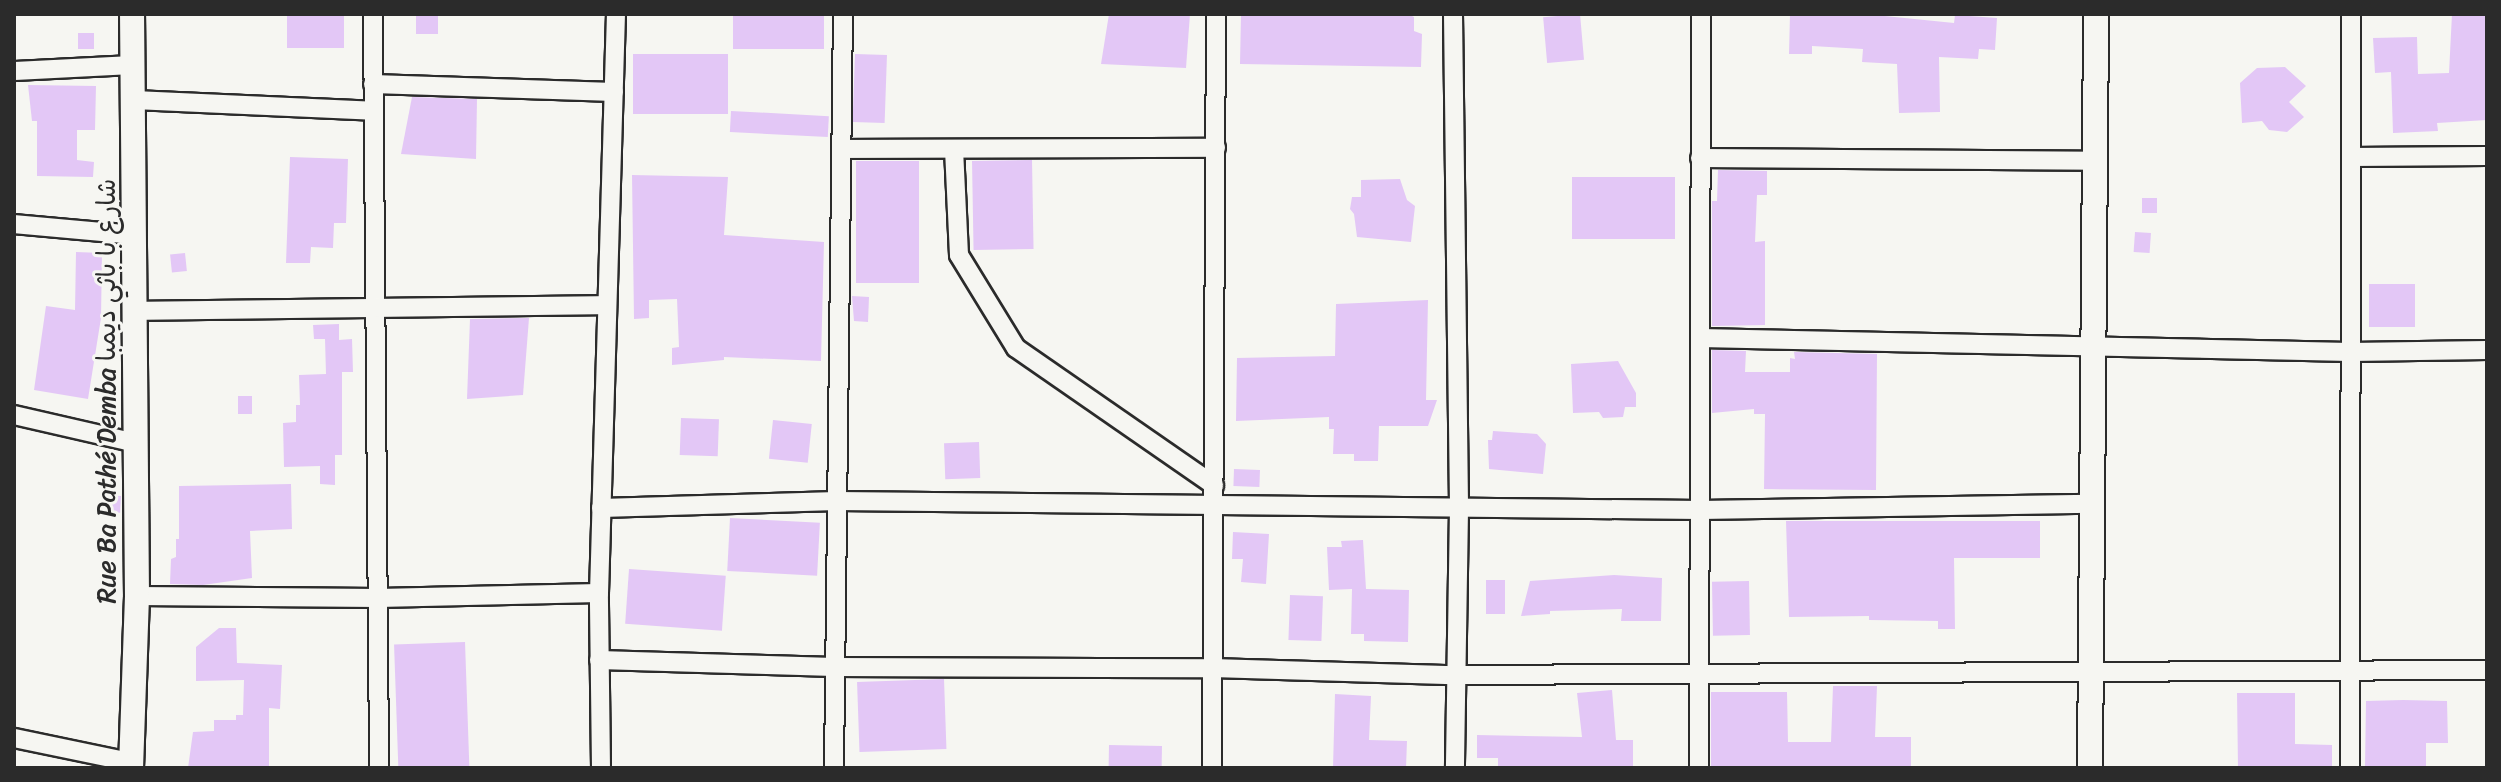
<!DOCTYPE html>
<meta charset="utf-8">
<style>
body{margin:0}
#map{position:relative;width:2501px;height:782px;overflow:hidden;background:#f6f6f2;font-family:Sriracha,"Playpen Sans Arabic",sans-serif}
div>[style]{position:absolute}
.building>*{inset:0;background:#e3c7f6;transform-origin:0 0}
.roads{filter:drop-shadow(2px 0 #2b2b2b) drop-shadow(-2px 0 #2b2b2b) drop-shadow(0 2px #2b2b2b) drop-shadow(0 -2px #2b2b2b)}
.minor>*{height:18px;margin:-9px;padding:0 9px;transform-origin:9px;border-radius:9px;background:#f6f6f2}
.tertiary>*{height:24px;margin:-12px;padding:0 12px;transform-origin:12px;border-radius:12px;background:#f6f6f2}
span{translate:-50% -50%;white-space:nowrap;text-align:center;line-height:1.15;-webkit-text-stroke:6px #f6f6f2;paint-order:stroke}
.street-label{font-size:26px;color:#2b2b2b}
.frame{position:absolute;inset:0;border:16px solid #2b2b2b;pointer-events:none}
</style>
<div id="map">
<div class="building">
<div style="left:287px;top:14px;width:57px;height:34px"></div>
<div style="left:416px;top:14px;width:22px;height:20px"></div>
<div style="left:733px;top:14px;width:91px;height:35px"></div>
<div style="clip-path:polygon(1109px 14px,1190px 14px,1186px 68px,1101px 64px)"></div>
<div style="clip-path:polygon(1241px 14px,1408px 14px,1414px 17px,1414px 31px,1422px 34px,1421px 67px,1240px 64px)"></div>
<div style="left:1580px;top:14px;width:46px;height:37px;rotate:85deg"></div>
<div style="clip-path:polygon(1790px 14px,1865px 14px,1954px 23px,1955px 15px,1997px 18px,1995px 50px,1979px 49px,1978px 59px,1939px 57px,1940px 112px,1899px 113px,1897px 64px,1862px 62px,1863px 49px,1812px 46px,1812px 54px,1789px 54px)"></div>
<div style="clip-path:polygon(2452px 14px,2487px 14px,2487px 120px,2437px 123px,2438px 131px,2393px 133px,2391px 72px,2375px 73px,2373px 38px,2417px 37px,2418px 74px,2449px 73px)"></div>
<div style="left:78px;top:33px;width:16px;height:16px"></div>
<div style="left:633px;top:54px;width:95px;height:60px"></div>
<div style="left:855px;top:54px;width:32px;height:68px;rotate:2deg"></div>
<div style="clip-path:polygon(2285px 67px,2306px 86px,2289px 102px,2304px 117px,2287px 132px,2269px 130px,2262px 121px,2242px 123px,2240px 83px,2257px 68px)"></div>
<div style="clip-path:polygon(28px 85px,96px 86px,95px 130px,77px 130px,77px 160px,94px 162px,93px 177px,37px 176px,37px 121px,32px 121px)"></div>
<div style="clip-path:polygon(412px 97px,477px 99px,476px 159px,401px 154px)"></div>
<div style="left:731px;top:111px;width:98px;height:21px;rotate:3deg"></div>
<div style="clip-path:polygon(290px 157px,348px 159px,346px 223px,334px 223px,333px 248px,311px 247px,310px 263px,286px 263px)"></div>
<div style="left:1032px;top:160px;width:89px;height:60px;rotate:89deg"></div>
<div style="left:856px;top:161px;width:63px;height:122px"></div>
<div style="clip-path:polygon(1718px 170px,1767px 171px,1767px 195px,1757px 195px,1755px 242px,1765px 241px,1765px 325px,1712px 326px,1712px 201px,1717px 201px)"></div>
<div style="clip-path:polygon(632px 175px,728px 177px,724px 235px,824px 242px,821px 361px,724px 357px,724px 360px,672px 365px,672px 348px,679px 347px,677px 299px,649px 300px,649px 318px,634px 319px)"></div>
<div style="left:1675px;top:177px;width:62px;height:103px;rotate:90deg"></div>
<div style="clip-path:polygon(1400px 179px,1407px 200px,1415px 206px,1411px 242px,1357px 237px,1354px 214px,1350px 209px,1352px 197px,1361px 197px,1361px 180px)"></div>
<div style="left:2142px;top:198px;width:15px;height:15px"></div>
<div style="left:2135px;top:232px;width:16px;height:20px;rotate:4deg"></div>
<div style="clip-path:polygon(76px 252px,102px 253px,101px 318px,88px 399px,34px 390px,46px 306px,75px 310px)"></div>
<div style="left:185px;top:253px;width:18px;height:15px;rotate:84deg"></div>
<div style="left:2369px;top:284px;width:46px;height:43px"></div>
<div style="clip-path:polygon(852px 296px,869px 297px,868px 322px,854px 321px)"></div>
<div style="clip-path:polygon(1428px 300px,1426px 400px,1437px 400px,1428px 426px,1379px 426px,1378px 461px,1354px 461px,1354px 454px,1333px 454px,1334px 429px,1329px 429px,1329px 417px,1236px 421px,1237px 358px,1335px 356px,1336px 304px)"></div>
<div style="clip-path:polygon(529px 318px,523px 395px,467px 399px,470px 319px)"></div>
<div style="clip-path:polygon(339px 324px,339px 340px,352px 339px,353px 372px,342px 372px,342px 455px,335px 455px,335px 485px,320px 484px,320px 466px,284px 467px,283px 423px,296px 422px,296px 405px,300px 405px,299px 375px,326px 374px,325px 339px,314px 339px,313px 325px)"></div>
<div style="clip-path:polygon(1712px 350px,1746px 351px,1745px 372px,1790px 372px,1790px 358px,1795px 359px,1794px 352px,1877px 354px,1876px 490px,1764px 489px,1765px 414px,1754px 414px,1754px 409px,1712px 413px)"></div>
<div style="clip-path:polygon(1618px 361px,1636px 393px,1636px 407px,1625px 407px,1623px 417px,1603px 418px,1599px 412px,1573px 413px,1571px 364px)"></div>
<div style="left:238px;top:396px;width:14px;height:18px"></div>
<div style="left:681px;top:418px;width:38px;height:37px;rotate:2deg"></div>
<div style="left:773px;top:420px;width:39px;height:39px;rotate:6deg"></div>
<div style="clip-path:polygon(1493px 431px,1537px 434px,1546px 444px,1543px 474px,1489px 469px,1488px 440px,1492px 440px)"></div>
<div style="left:979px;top:442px;width:36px;height:35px;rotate:88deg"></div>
<div style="left:1234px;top:469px;width:26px;height:17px;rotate:2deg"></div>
<div style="clip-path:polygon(291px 484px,292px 529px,250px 531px,252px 578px,203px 585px,170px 584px,171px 559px,176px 557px,176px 539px,179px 539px,179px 486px)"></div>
<div style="left:104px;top:495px;width:17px;height:17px;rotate:3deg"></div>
<div style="left:730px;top:518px;width:90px;height:53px;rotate:3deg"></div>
<div style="clip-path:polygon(1786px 521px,2040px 521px,2040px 558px,1954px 558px,1955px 629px,1938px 629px,1938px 621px,1869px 620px,1869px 616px,1789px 617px)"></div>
<div style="clip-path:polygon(1233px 532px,1269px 534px,1266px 584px,1241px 582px,1243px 559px,1232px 559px)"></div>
<div style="clip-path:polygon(1363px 540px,1366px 589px,1409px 590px,1408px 642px,1364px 641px,1364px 634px,1351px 634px,1352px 589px,1329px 590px,1327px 547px,1342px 547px,1341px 541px)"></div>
<div style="left:629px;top:569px;width:97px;height:55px;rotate:4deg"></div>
<div style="clip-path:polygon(1614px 575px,1662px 578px,1661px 621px,1621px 621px,1622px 609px,1550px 611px,1550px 614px,1521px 616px,1530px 581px)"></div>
<div style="left:1486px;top:580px;width:19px;height:34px"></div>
<div style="left:1749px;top:581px;width:54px;height:37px;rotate:89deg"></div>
<div style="left:1290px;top:595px;width:33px;height:45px;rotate:2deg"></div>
<div style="clip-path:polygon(219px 628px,236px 628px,237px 663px,282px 665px,280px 709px,269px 708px,269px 768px,188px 768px,193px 732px,214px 731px,214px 720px,236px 720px,236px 715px,243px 715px,244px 680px,196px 681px,196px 647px)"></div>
<div style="left:465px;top:642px;width:126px;height:71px;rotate:88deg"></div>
<div style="left:944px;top:679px;width:70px;height:87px;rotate:88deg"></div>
<div style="clip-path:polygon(1833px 686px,1877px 686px,1875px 737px,1911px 737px,1911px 768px,1711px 768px,1711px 692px,1787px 692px,1788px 742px,1831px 742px)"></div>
<div style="clip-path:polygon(1612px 690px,1616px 740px,1633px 740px,1633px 768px,1498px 768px,1498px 758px,1477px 758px,1477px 735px,1582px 737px,1577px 693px)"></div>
<div style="clip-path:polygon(2237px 693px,2295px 693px,2295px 744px,2332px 745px,2332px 768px,2238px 768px)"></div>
<div style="clip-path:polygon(1335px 694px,1371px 696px,1369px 740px,1407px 741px,1406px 768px,1333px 768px)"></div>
<div style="clip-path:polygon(2403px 700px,2447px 701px,2448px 743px,2426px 743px,2426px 768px,2365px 768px,2366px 701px)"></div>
<div style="left:1109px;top:745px;width:53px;height:23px;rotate:1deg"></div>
</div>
<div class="roads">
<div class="minor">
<div style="left:373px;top:14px;width:754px;rotate:89.54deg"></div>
<div style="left:1453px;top:14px;width:495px;rotate:89.3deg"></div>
<div style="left:1459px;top:509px;width:259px;rotate:90.9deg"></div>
<div style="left:14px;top:71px;width:119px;rotate:-2.9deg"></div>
<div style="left:373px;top:84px;width:241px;rotate:1.9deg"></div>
<div style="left:134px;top:100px;width:239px;rotate:2.6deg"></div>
<div style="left:842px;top:149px;width:374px;rotate:-0.2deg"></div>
<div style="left:954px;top:149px;width:106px;rotate:87.3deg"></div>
<div style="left:959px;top:255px;width:109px;rotate:58.5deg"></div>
<div style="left:1016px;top:348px;width:241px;rotate:34.7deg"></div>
<div style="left:2351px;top:157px;width:136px;rotate:-0.4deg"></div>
<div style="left:1700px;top:158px;width:395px;rotate:0.4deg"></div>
<div style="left:14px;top:224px;width:121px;rotate:5.2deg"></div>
<div style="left:135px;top:311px;width:472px;rotate:-0.7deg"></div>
<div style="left:1700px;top:338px;width:650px;rotate:1.23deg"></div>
<div style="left:2350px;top:352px;width:137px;rotate:-0.8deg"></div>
<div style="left:14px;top:415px;width:125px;rotate:12.9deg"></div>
<div style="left:601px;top:508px;width:236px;rotate:-1.7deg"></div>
<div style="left:837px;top:501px;width:863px;rotate:0.6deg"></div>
<div style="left:1700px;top:510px;width:391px;rotate:-0.9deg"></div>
<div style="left:137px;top:596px;width:241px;rotate:0.5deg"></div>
<div style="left:378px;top:598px;width:221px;rotate:-1.3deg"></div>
<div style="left:599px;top:660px;width:235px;rotate:1.7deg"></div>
<div style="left:834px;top:667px;width:378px;rotate:0.2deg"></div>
<div style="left:1212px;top:668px;width:242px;rotate:1.7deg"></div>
<div style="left:1454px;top:675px;width:1033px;rotate:-0.28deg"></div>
<div style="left:14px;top:738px;width:118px;rotate:11.7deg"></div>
<div style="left:601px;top:768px;width:175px;rotate:-90.7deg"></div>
<div style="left:599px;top:593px;width:579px;rotate:-88.32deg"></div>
<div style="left:834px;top:768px;width:754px;rotate:-89.32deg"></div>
<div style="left:1212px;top:768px;width:754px;rotate:-89.7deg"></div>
<div style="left:1699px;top:768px;width:754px;rotate:-89.85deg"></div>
<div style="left:2350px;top:768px;width:754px;rotate:-89.92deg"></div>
</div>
<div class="tertiary">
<div style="left:131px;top:768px;width:172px;rotate:-88deg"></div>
<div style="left:137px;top:596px;width:582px;rotate:-90.49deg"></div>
<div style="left:2090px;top:768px;width:754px;rotate:-89.54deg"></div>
</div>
</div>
<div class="street-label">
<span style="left:107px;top:391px;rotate:-90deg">Rue Ba Pathé Demba شارع با باثي ديمبا</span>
</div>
<div class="frame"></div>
</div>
